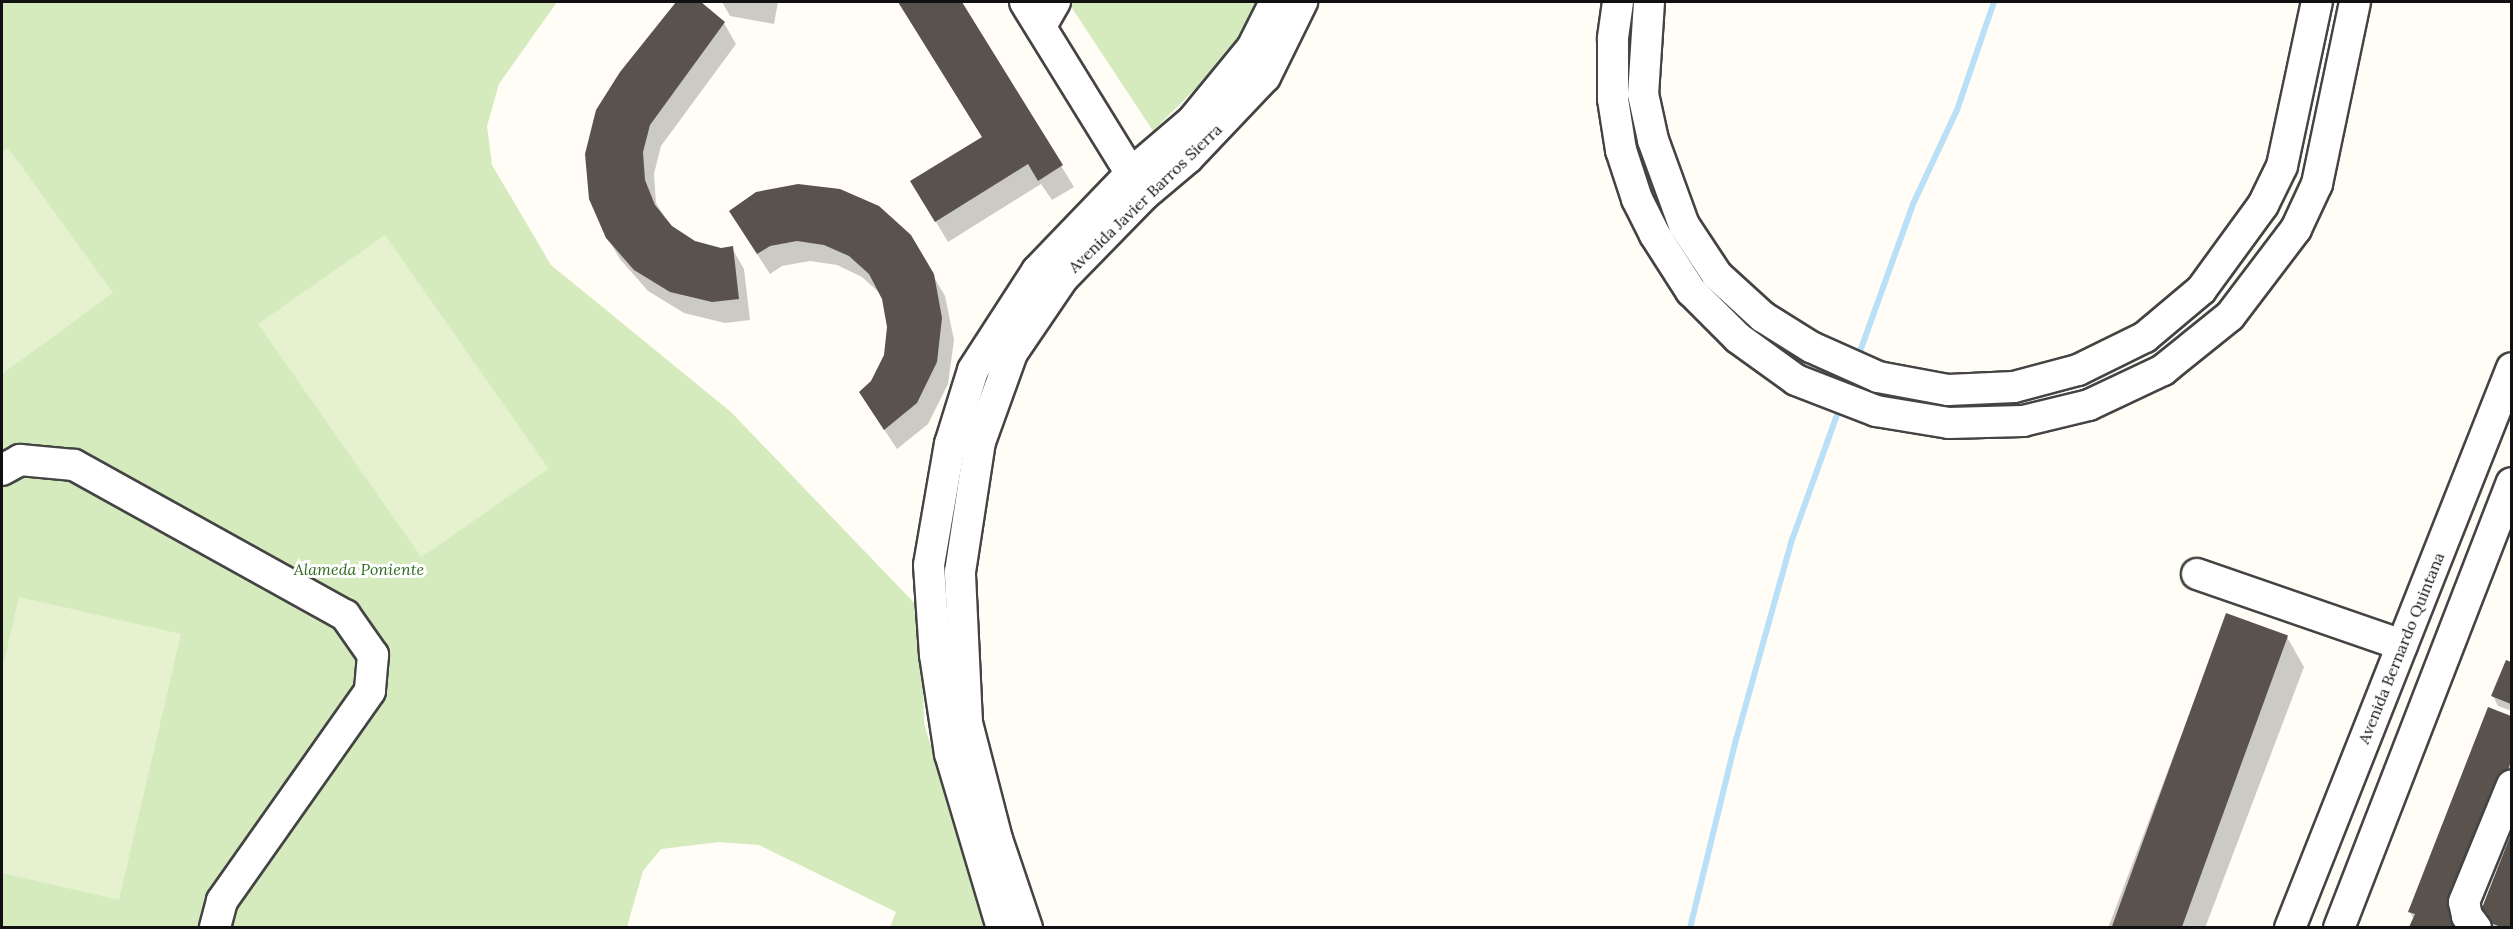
<!DOCTYPE html>
<style>
body{margin:0}
#map{position:relative;width:2513px;height:929px;overflow:hidden;background:#fffdf5;font-family:Lora,serif}
div>[style]{position:absolute}
.green>*{inset:0;background:#d5ebbd}
.pitch>*{inset:0;background:#e6f2cf;transform-origin:0 0}
.shadow>*{inset:0;background:#0003}
.stream>*{height:6px;margin:-3px;padding:0 3px;transform-origin:3px;border-radius:3px;background:#b9e0f7}
.building>*{inset:0;background:#5a524d;transform-origin:0 0}
.roads{filter:drop-shadow(2px 0 #444) drop-shadow(-2px 0 #444) drop-shadow(0 2px #444) drop-shadow(0 -2px #444)}
.minor>*{height:30px;margin:-15px;padding:0 15px;transform-origin:15px;border-radius:15px;background:#fff}
span{translate:-50% -50%;white-space:nowrap;text-align:center;line-height:1.15;-webkit-text-stroke:6px #fff;paint-order:stroke}
.street-label{font-size:16px;color:#111}
.park-label{font-size:16px;color:#2f6b1f;font-style:italic}
.frame{position:absolute;inset:0;border:3px solid #111;pointer-events:none}
</style>
<div id="map">
<div class="green">
<div style="clip-path:polygon(2px 2px,557px 2px,499px 84px,487px 126px,492px 165px,551px 265px,731px 412px,921px 610px,924px 724px,987px 927px,890px 927px,896px 912px,759px 845px,719px 842px,661px 849px,643px 871px,627px 927px,2px 928px)"></div>
<div style="clip-path:polygon(1068px 2px,1256px 2px,1230px 54px,1153px 131px)"></div>
</div>
<div class="pitch">
<div style="clip-path:polygon(8px 148px,113px 293px,2px 374px,2px 152px)"></div>
<div style="left:385px;top:235px;width:285px;height:155px;rotate:55deg"></div>
<div style="clip-path:polygon(19px 597px,181px 634px,119px 900px,2px 873px,2px 670px)"></div>
</div>
<div class="shadow">
<div style="clip-path:polygon(678px 2px,699px 2px,724px 23px,736px 44px,661px 146px,654px 174px,656px 203px,671px 227px,695px 242px,721px 249px,732px 248px,744px 269px,750px 320px,725px 323px,684px 313px,648px 291px,620px 259px,607px 237px,621px 73px)"></div>
<div style="clip-path:polygon(722px 2px,778px 2px,774px 24px,730px 16px)"></div>
<div style="clip-path:polygon(899px 2px,961px 2px,1074px 187px,1052px 200px,1041px 184px,948px 242px,924px 202px,983px 138px)"></div>
<div style="clip-path:polygon(743px 232px,910px 236px,945px 296px,954px 340px,948px 384px,928px 424px,897px 449px,860px 393px,873px 382px,885px 356px,889px 327px,882px 295px,862px 277px,837px 265px,810px 261px,782px 266px,770px 274px)"></div>
<div style="clip-path:polygon(2227px 615px,2287px 637px,2304px 667px,2205px 928px,2108px 928px)"></div>
<div style="clip-path:polygon(2507px 662px,2512px 663px,2512px 711px,2498px 706px,2493px 696px)"></div>
<div style="clip-path:polygon(2489px 709px,2512px 718px,2512px 788px,2462px 928px,2411px 928px,2414px 920px,2410px 912px)"></div>
<div style="clip-path:polygon(2512px 834px,2512px 928px,2485px 928px,2479px 918px)"></div>
</div>
<div class="stream">
<div style="left:1858px;top:357px;width:163px;rotate:-70.2deg"></div>
<div style="left:1913px;top:204px;width:104px;rotate:-64.9deg"></div>
<div style="left:1957px;top:110px;width:114px;rotate:-71.1deg"></div>
<div style="left:1690px;top:928px;width:194px;rotate:-76.3deg"></div>
<div style="left:1736px;top:740px;width:208px;rotate:-74.4deg"></div>
<div style="left:1792px;top:540px;width:141px;rotate:-70.2deg"></div>
</div>
<div class="building">
<div style="clip-path:polygon(676px 2px,701px 2px,725px 22px,650px 125px,643px 152px,645px 180px,655px 205px,672px 226px,695px 241px,721px 248px,733px 246px,739px 299px,712px 302px,670px 292px,634px 270px,606px 238px,589px 199px,585px 154px,596px 110px,620px 72px)"></div>
<div style="clip-path:polygon(898px 2px,962px 2px,1063px 165px,1038px 181px,1028px 164px,935px 222px,910px 181px,982px 137px)"></div>
<div style="clip-path:polygon(798px 184px,840px 189px,879px 206px,911px 235px,934px 274px,942px 318px,937px 362px,917px 403px,884px 430px,859px 392px,871px 381px,884px 355px,887px 327px,882px 299px,869px 274px,849px 256px,824px 245px,797px 241px,770px 246px,757px 254px,729px 211px,756px 192px)"></div>
<div style="left:2226px;top:613px;width:66px;height:336px;rotate:20deg"></div>
<div style="clip-path:polygon(2506px 660px,2511px 662px,2511px 704px,2491px 696px)"></div>
<div style="clip-path:polygon(2488px 707px,2511px 716px,2511px 761px,2456px 927px,2409px 927px,2415px 914px,2408px 912px)"></div>
<div style="clip-path:polygon(2511px 834px,2511px 927px,2501px 927px,2478px 918px)"></div>
</div>
<div class="roads">
<div class="minor">
<div style="left:1025px;top:2px;width:221px;rotate:58.3deg"></div>
<div style="left:1618px;top:2px;width:37px;rotate:98deg"></div>
<div style="left:1613px;top:39px;width:60px;rotate:90deg"></div>
<div style="left:1613px;top:99px;width:52px;rotate:81.1deg"></div>
<div style="left:1621px;top:150px;width:52px;rotate:71.9deg"></div>
<div style="left:1637px;top:199px;width:40px;rotate:63.4deg"></div>
<div style="left:1655px;top:235px;width:67px;rotate:57.3deg"></div>
<div style="left:1691px;top:291px;width:66px;rotate:45deg"></div>
<div style="left:1738px;top:338px;width:72px;rotate:35.9deg"></div>
<div style="left:1796px;top:380px;width:86px;rotate:21.2deg"></div>
<div style="left:1876px;top:411px;width:74px;rotate:9.3deg"></div>
<div style="left:1949px;top:423px;width:74px;rotate:-1.5deg"></div>
<div style="left:2023px;top:421px;width:68px;rotate:-13.6deg"></div>
<div style="left:2089px;top:405px;width:82px;rotate:-25.3deg"></div>
<div style="left:2163px;top:370px;width:86px;rotate:-38.9deg"></div>
<div style="left:2230px;top:316px;width:109px;rotate:-52.8deg"></div>
<div style="left:2296px;top:229px;width:50px;rotate:-65deg"></div>
<div style="left:2317px;top:184px;width:186px;rotate:-78.2deg"></div>
<div style="left:1649px;top:2px;width:92px;rotate:93.7deg"></div>
<div style="left:1643px;top:94px;width:47px;rotate:77.7deg"></div>
<div style="left:1653px;top:140px;width:90px;rotate:70deg"></div>
<div style="left:1684px;top:225px;width:60px;rotate:56.6deg"></div>
<div style="left:1717px;top:275px;width:62px;rotate:42.4deg"></div>
<div style="left:1763px;top:317px;width:57px;rotate:32deg"></div>
<div style="left:1811px;top:347px;width:73px;rotate:24.1deg"></div>
<div style="left:1878px;top:377px;width:71px;rotate:10.5deg"></div>
<div style="left:1948px;top:390px;width:66px;rotate:-2.6deg"></div>
<div style="left:2014px;top:387px;width:66px;rotate:-14.9deg"></div>
<div style="left:2078px;top:370px;width:75px;rotate:-26.2deg"></div>
<div style="left:2145px;top:337px;width:73px;rotate:-40deg"></div>
<div style="left:2201px;top:290px;width:105px;rotate:-53.9deg"></div>
<div style="left:2263px;top:205px;width:43px;rotate:-64deg"></div>
<div style="left:2282px;top:166px;width:168px;rotate:-78deg"></div>
<div style="left:1041px;top:26px;width:28px;rotate:-60deg"></div>
<div style="left:2px;top:470px;width:21px;rotate:-29deg"></div>
<div style="left:20px;top:460px;width:54px;rotate:5.3deg"></div>
<div style="left:74px;top:465px;width:310px;rotate:29deg"></div>
<div style="left:345px;top:615px;width:49px;rotate:55deg"></div>
<div style="left:373px;top:655px;width:36px;rotate:95deg"></div>
<div style="left:370px;top:691px;width:257px;rotate:125.2deg"></div>
<div style="left:222px;top:901px;width:28px;rotate:105deg"></div>
<div style="left:2197px;top:574px;width:217px;rotate:19.1deg"></div>
<div style="left:1002px;top:928px;width:182px;rotate:-106.6deg"></div>
<div style="left:950px;top:754px;width:100px;rotate:-98.6deg"></div>
<div style="left:935px;top:655px;width:90px;rotate:-93.8deg"></div>
<div style="left:929px;top:565px;width:123px;rotate:-80.2deg"></div>
<div style="left:950px;top:444px;width:77px;rotate:-72.7deg"></div>
<div style="left:973px;top:370px;width:118px;rotate:-57.1deg"></div>
<div style="left:1037px;top:271px;width:134px;rotate:-46.2deg"></div>
<div style="left:1130px;top:174px;width:82px;rotate:-40.5deg"></div>
<div style="left:1192px;top:121px;width:94px;rotate:-50.6deg"></div>
<div style="left:1252px;top:48px;width:51px;rotate:-63.4deg"></div>
<div style="left:1027px;top:928px;width:94px;rotate:-108.6deg"></div>
<div style="left:997px;top:839px;width:120px;rotate:-104.5deg"></div>
<div style="left:967px;top:723px;width:151px;rotate:-92.7deg"></div>
<div style="left:960px;top:572px;width:132px;rotate:-81.3deg"></div>
<div style="left:980px;top:442px;width:95px;rotate:-70.2deg"></div>
<div style="left:1012px;top:353px;width:91px;rotate:-55.8deg"></div>
<div style="left:1063px;top:278px;width:116px;rotate:-45.7deg"></div>
<div style="left:1144px;top:195px;width:57px;rotate:-40.1deg"></div>
<div style="left:1188px;top:158px;width:112px;rotate:-46.5deg"></div>
<div style="left:1265px;top:77px;width:84px;rotate:-63.7deg"></div>
<div style="left:2290px;top:928px;width:602px;rotate:-68.38deg"></div>
<div style="left:2339px;top:928px;width:477px;rotate:-68.8deg"></div>
<div style="left:2476px;top:928px;width:15px;rotate:-127deg"></div>
<div style="left:2467px;top:916px;width:14px;rotate:-102deg"></div>
<div style="left:2464px;top:902px;width:126px;rotate:-67.7deg"></div>
</div>
</div>
<div class="street-label">
<span style="left:1145px;top:198px;rotate:-44deg">Avenida Javier Barros Sierra</span>
<span style="left:2401px;top:648px;rotate:-68deg">Avenida Bernardo Quintana</span>
</div>
<div class="park-label">
<span style="left:359px;top:569px">Alameda Poniente</span>
</div>
<div class="frame"></div>
</div>
